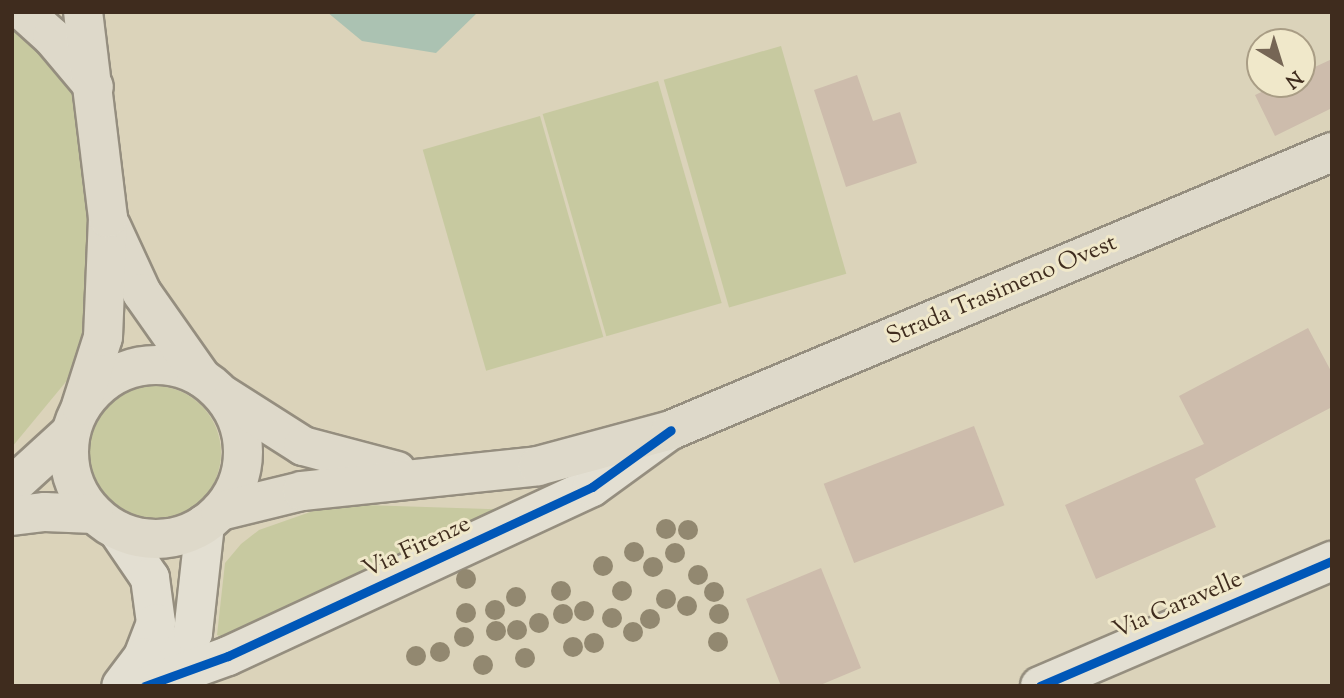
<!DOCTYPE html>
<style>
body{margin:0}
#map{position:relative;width:1344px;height:698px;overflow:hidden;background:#dbd3ba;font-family:"Sorts Mill Goudy",serif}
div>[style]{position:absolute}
.green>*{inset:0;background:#c7c9a0;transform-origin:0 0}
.round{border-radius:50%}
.water>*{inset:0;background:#abc2b2}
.building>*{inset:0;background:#cdbcac;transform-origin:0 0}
.roads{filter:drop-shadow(2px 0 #958e7f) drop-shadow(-2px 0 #958e7f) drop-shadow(0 2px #958e7f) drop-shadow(0 -2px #958e7f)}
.minor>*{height:38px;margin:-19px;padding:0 19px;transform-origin:19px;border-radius:19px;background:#e3dfd2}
.major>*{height:38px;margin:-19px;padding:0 19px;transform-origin:19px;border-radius:19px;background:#ded9ca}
.major>.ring{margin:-19px;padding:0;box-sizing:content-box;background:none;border:38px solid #ded9ca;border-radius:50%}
.highway>*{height:38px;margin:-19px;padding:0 19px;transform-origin:19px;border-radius:19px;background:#ded9ca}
.cycleway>*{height:9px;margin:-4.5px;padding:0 4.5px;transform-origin:4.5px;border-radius:4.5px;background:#0057b8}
.trees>*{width:20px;height:20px;margin:-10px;border-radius:50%;background:#928870}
span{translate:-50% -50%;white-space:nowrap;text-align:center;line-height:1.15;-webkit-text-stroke:6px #f0e8ca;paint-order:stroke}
.street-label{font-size:24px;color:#3f2c1e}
.frame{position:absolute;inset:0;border:14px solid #3f2c1e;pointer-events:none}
.north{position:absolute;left:1246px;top:28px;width:70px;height:70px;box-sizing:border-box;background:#f0e8ca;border:2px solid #a99d85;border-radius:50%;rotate:142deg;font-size:19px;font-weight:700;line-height:28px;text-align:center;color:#3f2c1e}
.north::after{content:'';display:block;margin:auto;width:24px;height:32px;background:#766655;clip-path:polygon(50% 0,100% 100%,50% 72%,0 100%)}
</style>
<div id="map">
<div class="green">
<div style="clip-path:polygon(12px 12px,94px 87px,103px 337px,12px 447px)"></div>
<div style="left:781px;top:46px;width:237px;height:122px;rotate:74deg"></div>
<div style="left:658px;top:81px;width:231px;height:120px;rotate:74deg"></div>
<div style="left:540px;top:116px;width:230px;height:122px;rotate:74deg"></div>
<div class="round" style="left:87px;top:386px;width:134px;height:134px"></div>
<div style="clip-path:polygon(333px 504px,488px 509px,515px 508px,230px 640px,217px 635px,225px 563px,241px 544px,259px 530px)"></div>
</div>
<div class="water">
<div style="clip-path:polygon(327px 12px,478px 12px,436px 53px,362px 41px)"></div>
</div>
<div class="building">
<div style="clip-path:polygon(1332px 59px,1332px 108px,1275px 136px,1255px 95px,1279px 84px,1302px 84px,1302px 73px)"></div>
<div style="clip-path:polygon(857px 75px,873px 121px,900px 112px,917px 163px,846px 187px,814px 90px)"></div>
<div style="clip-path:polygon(1308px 328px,1332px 373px,1332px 407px,1195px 479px,1216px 527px,1096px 579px,1065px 505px,1204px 444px,1179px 396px)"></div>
<div style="left:974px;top:426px;width:85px;height:161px;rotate:69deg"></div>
<div style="clip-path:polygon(821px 568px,861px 668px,818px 686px,781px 686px,746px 599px)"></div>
</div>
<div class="roads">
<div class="minor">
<div style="left:118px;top:531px;width:57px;rotate:55.8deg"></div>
<div style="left:150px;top:578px;width:45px;rotate:82.4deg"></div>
<div style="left:156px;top:623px;width:36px;rotate:111deg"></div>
<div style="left:143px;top:657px;width:36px;rotate:127deg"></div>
<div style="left:167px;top:678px;width:52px;rotate:-60deg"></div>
<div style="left:193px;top:633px;width:110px;rotate:-83.7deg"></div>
<div style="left:145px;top:686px;width:88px;rotate:-19.9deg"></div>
<div style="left:228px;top:656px;width:401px;rotate:-24.9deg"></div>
<div style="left:592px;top:487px;width:95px;rotate:-36deg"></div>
<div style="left:1040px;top:686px;width:318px;rotate:-23.2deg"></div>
</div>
<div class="major">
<div class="ring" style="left:69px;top:365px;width:136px;height:136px"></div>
<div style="left:223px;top:395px;width:95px;rotate:32.5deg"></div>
<div style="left:303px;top:446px;width:97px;rotate:14.9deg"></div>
<div style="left:12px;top:486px;width:79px;rotate:-42.4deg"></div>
<div style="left:220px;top:511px;width:84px;rotate:-13.7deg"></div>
<div style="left:302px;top:491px;width:237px;rotate:-6deg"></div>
<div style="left:538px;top:466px;width:138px;rotate:-15.1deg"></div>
<div style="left:671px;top:430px;width:717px;rotate:-22.81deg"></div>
<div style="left:12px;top:516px;width:33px;rotate:-7deg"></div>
<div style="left:45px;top:512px;width:49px;rotate:2.3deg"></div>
</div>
<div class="highway">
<div style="left:24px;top:12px;width:38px;rotate:42deg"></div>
<div style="left:52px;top:37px;width:65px;rotate:50deg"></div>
<div style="left:111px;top:226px;width:74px;rotate:65.2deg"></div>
<div style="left:142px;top:293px;width:103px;rotate:54.9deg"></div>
<div style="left:81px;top:406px;width:72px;rotate:-72.3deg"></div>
<div style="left:103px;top:337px;width:119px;rotate:-87.6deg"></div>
<div style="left:108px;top:218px;width:208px;rotate:-96.9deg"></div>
</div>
</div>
<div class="cycleway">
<div style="left:145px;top:686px;width:88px;rotate:-19.9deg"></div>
<div style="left:228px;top:656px;width:401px;rotate:-24.9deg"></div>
<div style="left:592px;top:487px;width:97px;rotate:-35.8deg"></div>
<div style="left:1040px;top:686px;width:318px;rotate:-23.2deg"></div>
</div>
<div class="trees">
<div style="left:666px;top:529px"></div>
<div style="left:688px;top:530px"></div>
<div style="left:634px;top:552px"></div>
<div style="left:675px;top:553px"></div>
<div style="left:603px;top:566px"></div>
<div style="left:653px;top:567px"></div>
<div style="left:698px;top:575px"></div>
<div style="left:466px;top:579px"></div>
<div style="left:561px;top:591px"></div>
<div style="left:622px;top:591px"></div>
<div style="left:714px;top:592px"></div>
<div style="left:516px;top:597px"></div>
<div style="left:666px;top:599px"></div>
<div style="left:687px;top:606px"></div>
<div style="left:495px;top:610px"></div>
<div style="left:584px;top:611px"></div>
<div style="left:466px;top:613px"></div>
<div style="left:563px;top:614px"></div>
<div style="left:719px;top:614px"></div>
<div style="left:612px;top:618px"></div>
<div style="left:650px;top:619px"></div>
<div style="left:539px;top:623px"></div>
<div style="left:517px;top:630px"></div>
<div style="left:496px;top:631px"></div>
<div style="left:633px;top:632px"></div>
<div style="left:464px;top:637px"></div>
<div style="left:718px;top:642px"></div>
<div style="left:594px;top:643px"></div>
<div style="left:573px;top:647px"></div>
<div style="left:440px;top:652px"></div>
<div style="left:416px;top:656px"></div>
<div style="left:525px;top:658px"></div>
<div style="left:483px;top:665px"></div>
</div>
<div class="street-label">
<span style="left:1002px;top:291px;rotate:-23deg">Strada Trasimeno Ovest</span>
<span style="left:417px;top:548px;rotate:-25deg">Via Firenze</span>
<span style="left:1178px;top:606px;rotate:-23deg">Via Caravelle</span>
</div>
<div class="frame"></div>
<div class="north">N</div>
</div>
